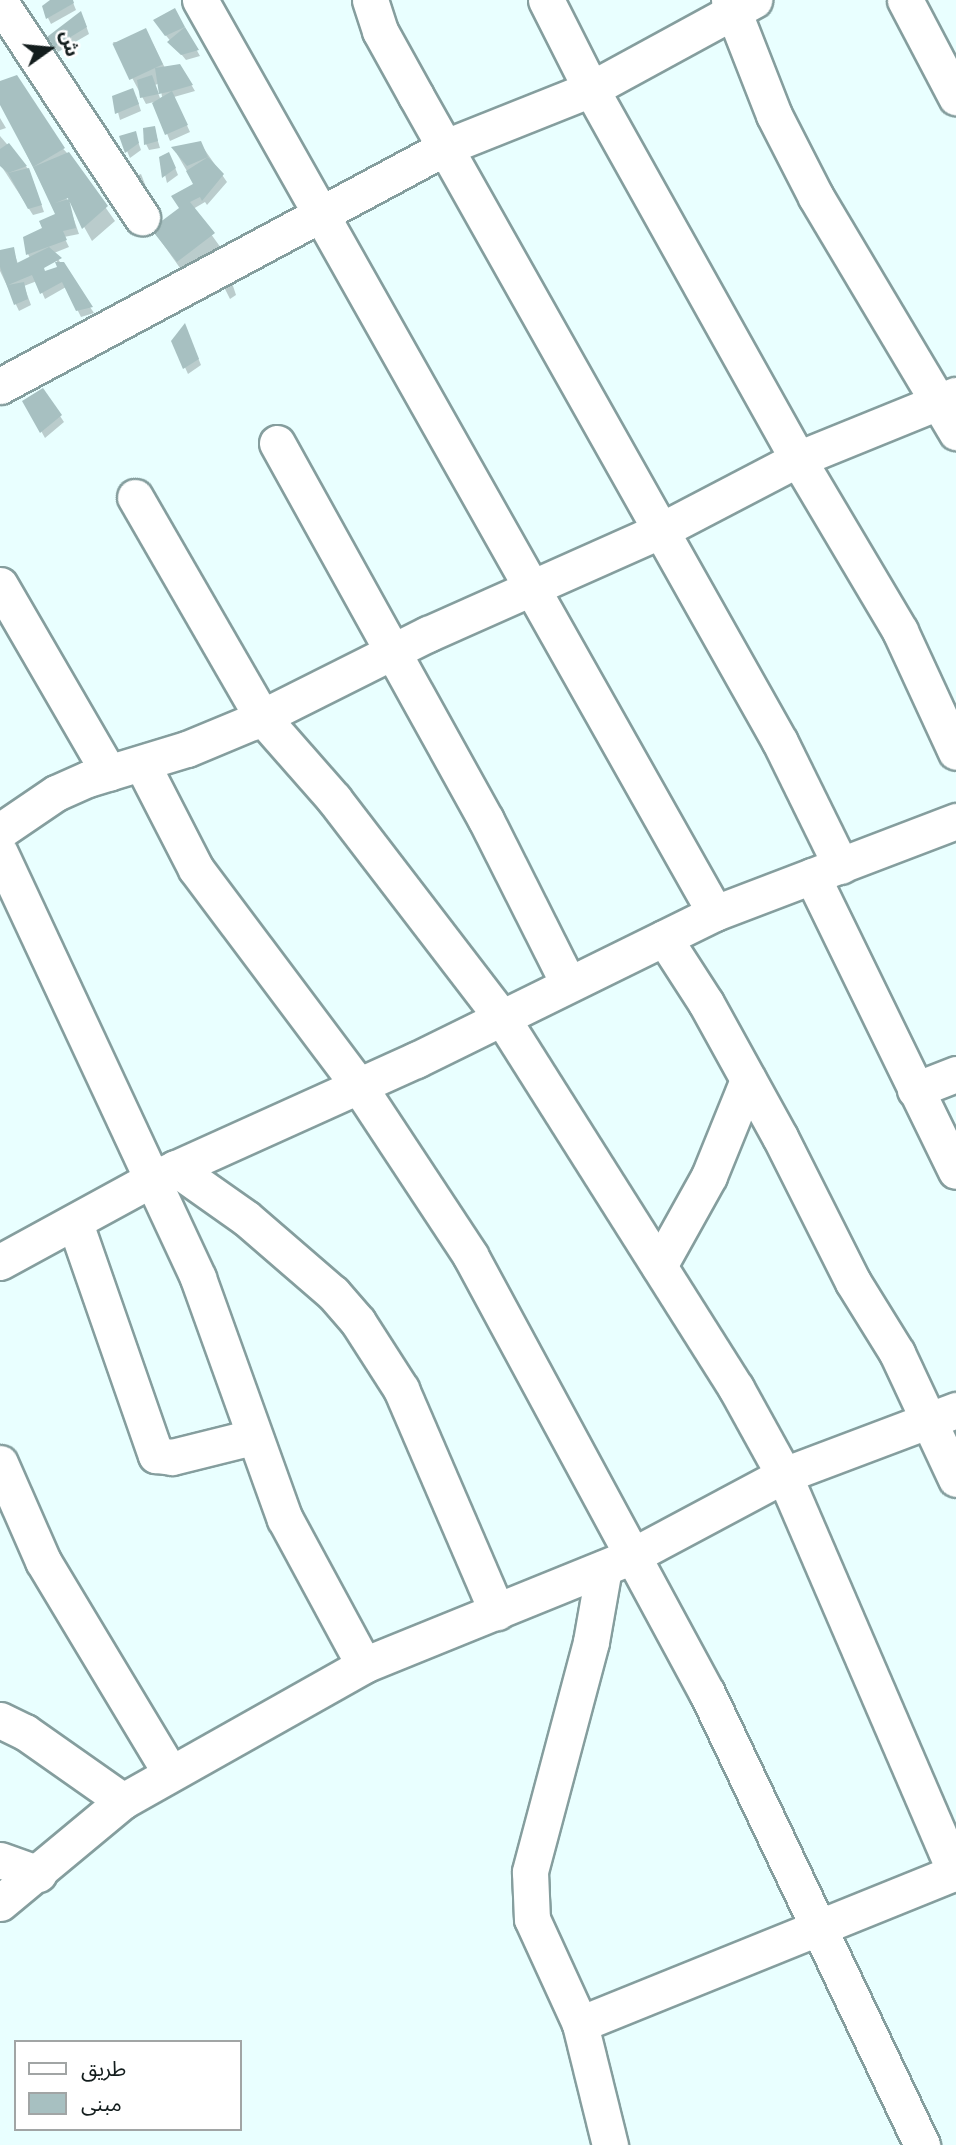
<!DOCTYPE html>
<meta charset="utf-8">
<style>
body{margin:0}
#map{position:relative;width:956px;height:2145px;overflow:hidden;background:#e9ffff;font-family:Arial,"Noto Sans Arabic",sans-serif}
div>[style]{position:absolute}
.shadow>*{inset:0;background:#0003}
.building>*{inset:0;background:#a7c0c1;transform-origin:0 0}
.roads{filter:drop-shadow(2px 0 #859e9e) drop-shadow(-2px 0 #859e9e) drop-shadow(0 2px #859e9e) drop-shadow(0 -2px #859e9e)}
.street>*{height:35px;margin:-17.5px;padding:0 17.5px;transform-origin:17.5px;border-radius:17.5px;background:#fff}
span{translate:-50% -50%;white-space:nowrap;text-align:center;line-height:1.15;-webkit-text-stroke:5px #fff;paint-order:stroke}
.legend{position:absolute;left:14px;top:2040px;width:228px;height:91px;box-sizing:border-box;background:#fff;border:2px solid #a1a5a5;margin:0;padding:9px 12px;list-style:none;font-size:21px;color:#131d1d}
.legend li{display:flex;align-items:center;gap:14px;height:35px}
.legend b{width:35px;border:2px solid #a1a5a5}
.north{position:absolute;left:14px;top:14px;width:70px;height:70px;-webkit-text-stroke:5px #fff;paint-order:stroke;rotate:75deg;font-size:19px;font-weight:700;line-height:28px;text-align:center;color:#131d1d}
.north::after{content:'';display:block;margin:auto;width:24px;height:32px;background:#131d1d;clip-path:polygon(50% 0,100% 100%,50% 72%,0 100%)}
</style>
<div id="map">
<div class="shadow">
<div style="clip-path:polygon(53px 0,72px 0,76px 10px,51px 24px,48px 18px)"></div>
<div style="clip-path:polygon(175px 10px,187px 33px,200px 56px,186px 60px,159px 27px)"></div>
<div style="clip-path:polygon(84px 20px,89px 34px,58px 52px,52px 44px)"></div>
<div style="clip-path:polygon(evenodd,113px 42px,153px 44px,165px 68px,180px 66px,195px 91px,174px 97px,190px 132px,170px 141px,154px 102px,146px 104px,113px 42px,160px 83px,162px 97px,160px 98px,155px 85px,160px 83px)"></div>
<div style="clip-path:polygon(evenodd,0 82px,68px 154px,115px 221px,92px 241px,64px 191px,79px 234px,64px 237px,69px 247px,54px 253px,94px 313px,81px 317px,66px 287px,45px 299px,37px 281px,24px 286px,31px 305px,19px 311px,0 271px,0 252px,13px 249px,18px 264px,30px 258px,28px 254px,44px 229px,57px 215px,0 101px,0 82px,56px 259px,59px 268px,43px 273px,41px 267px,56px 259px)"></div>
<div style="clip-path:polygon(136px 96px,141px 111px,120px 120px,114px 97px)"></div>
<div style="clip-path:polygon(0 118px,6px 128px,0 130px)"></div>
<div style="clip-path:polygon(154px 128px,160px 148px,149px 150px,146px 144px)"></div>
<div style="clip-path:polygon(135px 133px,141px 150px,130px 158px,121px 137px)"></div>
<div style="clip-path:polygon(0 136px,29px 170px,44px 212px,33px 215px,0 164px)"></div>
<div style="clip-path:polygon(200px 143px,227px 182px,207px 205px,205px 202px,193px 209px,221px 248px,185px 275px,153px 230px,182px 211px,195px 185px,177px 154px)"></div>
<div style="clip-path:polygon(161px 158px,172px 160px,178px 175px,167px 183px)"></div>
<div style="clip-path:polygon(141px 174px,148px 192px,136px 199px,129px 179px)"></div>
<div style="clip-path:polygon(230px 277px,236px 295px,230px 299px,222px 283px)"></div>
<div style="clip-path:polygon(187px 331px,201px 365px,188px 374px,173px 341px)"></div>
<div style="clip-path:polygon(25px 402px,60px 416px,64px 422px,45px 438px)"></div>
</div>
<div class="building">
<div style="clip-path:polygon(50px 0,73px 0,74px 3px,46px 19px,42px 6px)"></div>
<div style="clip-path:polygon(175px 8px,185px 27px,199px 50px,181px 55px,167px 42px,185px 27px,165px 36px,153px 20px)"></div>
<div style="clip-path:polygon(81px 11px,87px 27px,54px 47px,47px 37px)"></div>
<div style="left:146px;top:28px;width:40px;height:37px;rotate:65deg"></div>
<div style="clip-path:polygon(180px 64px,193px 85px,172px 91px,188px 125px,165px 135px,152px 103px,172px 91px,159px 94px,155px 68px)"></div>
<div style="clip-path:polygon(17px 75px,65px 148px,33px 167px,0 105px,0 81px)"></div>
<div style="clip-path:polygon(152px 75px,159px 94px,140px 98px,137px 80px)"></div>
<div style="clip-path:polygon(133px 88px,139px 104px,115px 114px,112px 96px)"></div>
<div style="clip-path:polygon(155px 126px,158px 141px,144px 145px,143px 128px)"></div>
<div style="clip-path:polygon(136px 131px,139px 143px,125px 153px,119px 136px)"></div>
<div style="clip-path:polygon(201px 141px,208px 157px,187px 166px,171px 147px)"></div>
<div style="clip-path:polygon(9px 143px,27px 166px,8px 173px,0 166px,0 149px)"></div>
<div style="clip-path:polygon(69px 152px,108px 206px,82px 229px,68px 198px,55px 203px,69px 199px,76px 228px,63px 231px,67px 240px,26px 255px,23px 237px,42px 228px,39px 221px,55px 214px,33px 167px)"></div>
<div style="clip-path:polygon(169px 152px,176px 168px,162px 178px,159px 157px)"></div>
<div style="clip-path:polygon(208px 157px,224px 174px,202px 201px,200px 197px,190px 202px,215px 233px,177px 262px,151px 229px,179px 208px,171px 196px,193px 184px,186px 171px)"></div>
<div style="clip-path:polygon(29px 168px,42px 205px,28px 209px,8px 173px)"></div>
<div style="clip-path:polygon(14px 247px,17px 263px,49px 247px,62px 258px,44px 268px,45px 271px,57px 267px,55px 262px,64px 262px,93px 307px,76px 311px,62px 282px,40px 294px,32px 275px,8px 285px,24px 282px,28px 299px,14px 305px,0 267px,0 250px)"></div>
<div style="clip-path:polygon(185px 323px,199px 359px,183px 369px,171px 341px)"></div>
<div style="clip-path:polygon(43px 388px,62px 415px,40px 433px,22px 401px)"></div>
</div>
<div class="roads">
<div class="street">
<div style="left:200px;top:0;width:1048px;rotate:60.57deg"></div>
<div style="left:370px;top:0;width:33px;rotate:72deg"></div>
<div style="left:380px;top:31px;width:74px;rotate:61deg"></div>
<div style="left:416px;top:96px;width:741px;rotate:60.6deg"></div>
<div style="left:780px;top:742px;width:138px;rotate:63.8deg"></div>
<div style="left:546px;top:0;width:100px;rotate:63.2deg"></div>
<div style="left:591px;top:89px;width:424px;rotate:60.8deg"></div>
<div style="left:798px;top:459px;width:200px;rotate:59.3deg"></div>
<div style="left:900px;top:631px;width:133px;rotate:65.2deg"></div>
<div style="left:729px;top:0;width:123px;rotate:68.6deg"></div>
<div style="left:774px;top:115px;width:92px;rotate:62.9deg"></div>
<div style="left:816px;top:197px;width:274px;rotate:59.2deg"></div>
<div style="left:905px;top:0;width:110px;rotate:62.3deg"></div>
<div style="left:0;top:2px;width:258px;rotate:56.6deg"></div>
<div style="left:0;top:386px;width:508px;rotate:-28.18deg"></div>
<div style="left:448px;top:146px;width:154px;rotate:-21.7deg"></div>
<div style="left:591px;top:89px;width:186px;rotate:-28.6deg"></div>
<div style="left:277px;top:443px;width:431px;rotate:61deg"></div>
<div style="left:486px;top:820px;width:182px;rotate:63.3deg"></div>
<div style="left:135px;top:497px;width:254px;rotate:60deg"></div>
<div style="left:262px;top:717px;width:109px;rotate:48.7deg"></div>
<div style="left:334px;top:799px;width:276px;rotate:52.5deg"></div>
<div style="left:502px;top:1018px;width:438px;rotate:57.7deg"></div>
<div style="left:736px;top:1388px;width:99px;rotate:61.1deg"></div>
<div style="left:784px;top:1475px;width:434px;rotate:66.7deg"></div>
<div style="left:0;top:585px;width:217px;rotate:59.9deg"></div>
<div style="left:142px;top:764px;width:118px;rotate:62.8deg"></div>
<div style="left:196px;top:869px;width:270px;rotate:53.1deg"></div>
<div style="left:358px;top:1085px;width:204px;rotate:56.6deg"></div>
<div style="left:470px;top:1255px;width:498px;rotate:61.6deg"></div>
<div style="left:707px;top:1693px;width:501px;rotate:64.56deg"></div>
<div style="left:0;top:831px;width:68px;rotate:-34.2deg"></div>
<div style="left:56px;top:793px;width:35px;rotate:-24deg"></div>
<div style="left:88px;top:779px;width:103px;rotate:-16.9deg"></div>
<div style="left:187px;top:749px;width:70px;rotate:-22.6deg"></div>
<div style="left:252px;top:722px;width:197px;rotate:-26.6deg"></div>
<div style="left:428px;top:634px;width:256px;rotate:-24deg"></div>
<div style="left:662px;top:530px;width:153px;rotate:-27.6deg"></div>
<div style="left:798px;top:459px;width:170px;rotate:-22.1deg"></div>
<div style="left:0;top:853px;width:469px;rotate:65deg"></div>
<div style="left:198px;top:1278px;width:256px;rotate:70.2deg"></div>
<div style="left:285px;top:1519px;width:166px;rotate:61.6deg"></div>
<div style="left:812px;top:876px;width:328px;rotate:64deg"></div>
<div style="left:664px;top:938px;width:77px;rotate:57.1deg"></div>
<div style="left:706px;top:1003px;width:153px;rotate:61.1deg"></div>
<div style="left:780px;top:1137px;width:162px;rotate:63.3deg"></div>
<div style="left:853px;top:1282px;width:84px;rotate:58.2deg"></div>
<div style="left:897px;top:1353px;width:139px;rotate:64.9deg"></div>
<div style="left:915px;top:1090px;width:44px;rotate:-21.3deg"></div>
<div style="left:175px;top:1168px;width:87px;rotate:35.2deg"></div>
<div style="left:246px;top:1218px;width:115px;rotate:40.8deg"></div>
<div style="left:333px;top:1293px;width:38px;rotate:49deg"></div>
<div style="left:358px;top:1322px;width:80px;rotate:57.3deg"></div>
<div style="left:401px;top:1389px;width:243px;rotate:66.7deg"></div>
<div style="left:75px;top:1223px;width:246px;rotate:70.8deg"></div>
<div style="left:156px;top:1455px;width:16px;rotate:7deg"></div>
<div style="left:172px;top:1457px;width:83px;rotate:-13.9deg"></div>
<div style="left:0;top:1262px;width:173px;rotate:-28.6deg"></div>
<div style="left:152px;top:1179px;width:290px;rotate:-24.3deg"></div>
<div style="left:416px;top:1060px;width:333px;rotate:-26.2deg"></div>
<div style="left:715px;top:913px;width:258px;rotate:-20.9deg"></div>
<div style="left:659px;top:1266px;width:103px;rotate:-60.9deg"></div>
<div style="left:709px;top:1176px;width:104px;rotate:-67.9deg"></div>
<div style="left:0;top:1463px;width:107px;rotate:66.3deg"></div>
<div style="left:43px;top:1561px;width:245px;rotate:59deg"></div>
<div style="left:604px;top:1568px;width:75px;rotate:100deg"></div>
<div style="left:591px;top:1642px;width:238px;rotate:104.9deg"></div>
<div style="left:530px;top:1872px;width:47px;rotate:87.6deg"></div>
<div style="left:532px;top:1919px;width:115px;rotate:65.4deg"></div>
<div style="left:580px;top:2024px;width:125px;rotate:76.1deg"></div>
<div style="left:0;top:1720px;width:28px;rotate:26deg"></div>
<div style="left:25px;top:1732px;width:120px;rotate:35.1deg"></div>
<div style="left:0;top:1860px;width:41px;rotate:19.7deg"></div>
<div style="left:0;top:1903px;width:160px;rotate:-39.7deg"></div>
<div style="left:123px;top:1801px;width:277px;rotate:-29.4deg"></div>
<div style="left:364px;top:1665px;width:289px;rotate:-22.1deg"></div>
<div style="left:632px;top:1556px;width:172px;rotate:-28.1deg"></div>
<div style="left:784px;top:1475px;width:184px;rotate:-20.7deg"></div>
<div style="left:580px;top:2024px;width:406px;rotate:-22deg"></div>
</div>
</div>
<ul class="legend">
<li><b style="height:9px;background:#fff"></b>طريق</li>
<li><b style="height:19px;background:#a7c0c1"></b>مبنى</li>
</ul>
<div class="north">ش</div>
</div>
